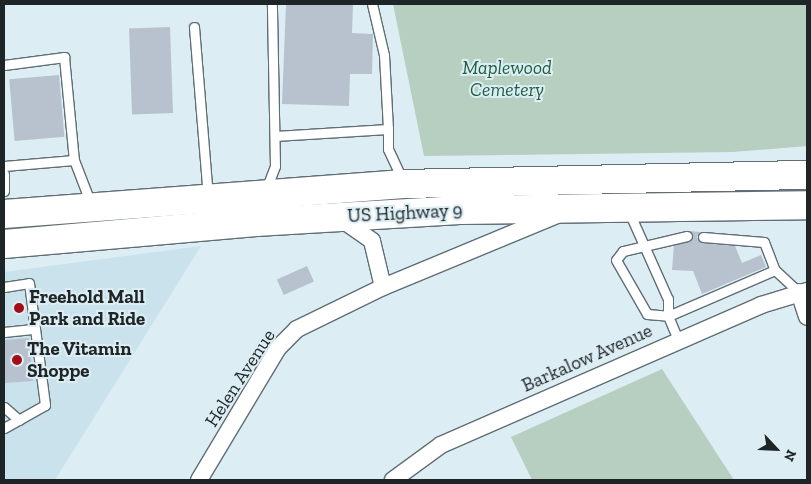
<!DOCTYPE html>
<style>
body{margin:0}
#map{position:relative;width:811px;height:484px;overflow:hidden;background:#ddedf4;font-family:"Zilla Slab",serif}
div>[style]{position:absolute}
.built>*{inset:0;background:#c9e2ec}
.green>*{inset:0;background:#b6cfc0}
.building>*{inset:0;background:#b8c1ce;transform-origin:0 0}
.roads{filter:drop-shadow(1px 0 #606e74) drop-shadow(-1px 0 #606e74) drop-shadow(0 1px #606e74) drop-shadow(0 -1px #606e74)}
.service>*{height:9px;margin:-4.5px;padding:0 4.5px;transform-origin:4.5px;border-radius:4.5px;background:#fff}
.minor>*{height:16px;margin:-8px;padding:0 8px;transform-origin:8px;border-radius:8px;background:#fff}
.trunk>*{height:28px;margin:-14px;padding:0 14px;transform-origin:14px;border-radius:14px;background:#fff}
.dots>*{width:14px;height:14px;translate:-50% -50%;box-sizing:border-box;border:2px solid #ddedf4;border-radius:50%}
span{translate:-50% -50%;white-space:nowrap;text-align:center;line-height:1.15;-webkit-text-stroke:4px #ddedf4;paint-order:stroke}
.park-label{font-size:19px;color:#1e5f40;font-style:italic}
.street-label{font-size:19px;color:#1e2527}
.poi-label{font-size:19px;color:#1e2527;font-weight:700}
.left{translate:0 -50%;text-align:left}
.frame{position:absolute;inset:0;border:5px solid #1e2527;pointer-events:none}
.north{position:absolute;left:751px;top:424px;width:50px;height:50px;-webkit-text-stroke:4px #ddedf4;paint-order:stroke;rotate:115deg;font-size:14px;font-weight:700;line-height:20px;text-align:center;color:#1e2527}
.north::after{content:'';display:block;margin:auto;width:18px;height:22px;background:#1e2527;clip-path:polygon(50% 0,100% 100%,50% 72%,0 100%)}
</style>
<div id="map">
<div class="built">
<div style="clip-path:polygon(201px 246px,55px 480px,4px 480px,4px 272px)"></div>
</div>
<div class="green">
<div style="clip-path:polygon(393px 4px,807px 4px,807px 146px,733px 152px,424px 156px)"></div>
<div style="clip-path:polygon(662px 369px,734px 480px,532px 480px,511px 437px)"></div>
</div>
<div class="building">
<div style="clip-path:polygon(286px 4px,353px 4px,352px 33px,373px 34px,372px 74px,350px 74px,349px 106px,282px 104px)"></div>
<div style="left:170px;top:27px;width:86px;height:41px;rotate:88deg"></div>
<div style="left:59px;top:75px;width:62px;height:50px;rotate:85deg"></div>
<div style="clip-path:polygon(690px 231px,700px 232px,697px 237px,702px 243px,735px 246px,742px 263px,761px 255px,766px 267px,702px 294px,693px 271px,672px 270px,674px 245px,691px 241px)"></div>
<div style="left:307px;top:266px;width:17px;height:33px;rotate:66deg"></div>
<div style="clip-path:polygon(29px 338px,33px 381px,4px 383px,4px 340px)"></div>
</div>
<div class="roads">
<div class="service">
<div style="left:194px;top:27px;width:170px;rotate:85.3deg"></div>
<div style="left:4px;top:65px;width:61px;rotate:-7.6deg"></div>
<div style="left:64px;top:57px;width:103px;rotate:84.5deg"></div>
<div style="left:74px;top:160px;width:47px;rotate:68.9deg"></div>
<div style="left:388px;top:129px;width:20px;rotate:90deg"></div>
<div style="left:388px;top:149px;width:35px;rotate:65deg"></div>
<div style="left:275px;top:136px;width:113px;rotate:-3.5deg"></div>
<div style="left:388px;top:129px;width:74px;rotate:-93.1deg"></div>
<div style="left:384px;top:55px;width:52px;rotate:-103.2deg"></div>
<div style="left:4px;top:166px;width:70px;rotate:-4.9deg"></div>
<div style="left:4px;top:174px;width:17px;rotate:90deg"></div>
<div style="left:265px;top:192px;width:28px;rotate:-69deg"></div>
<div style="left:275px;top:166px;width:162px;rotate:-91.1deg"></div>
<div style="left:629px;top:212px;width:95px;rotate:65.9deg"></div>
<div style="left:668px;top:299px;width:17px;rotate:90deg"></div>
<div style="left:668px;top:316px;width:26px;rotate:67deg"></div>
<div style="left:687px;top:236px;width:66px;rotate:166.8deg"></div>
<div style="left:623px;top:251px;width:11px;rotate:128deg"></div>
<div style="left:616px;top:260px;width:62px;rotate:60.1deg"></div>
<div style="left:647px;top:314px;width:21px;rotate:5deg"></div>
<div style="left:668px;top:316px;width:116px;rotate:-23.3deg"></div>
<div style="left:703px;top:237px;width:61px;rotate:4.7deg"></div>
<div style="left:764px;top:242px;width:30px;rotate:69deg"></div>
<div style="left:775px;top:270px;width:33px;rotate:43deg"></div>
<div style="left:4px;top:287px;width:25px;rotate:-9deg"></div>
<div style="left:29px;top:283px;width:123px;rotate:82.5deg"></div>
<div style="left:45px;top:405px;width:47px;rotate:150.7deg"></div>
<div style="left:4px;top:332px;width:31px;rotate:-6deg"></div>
<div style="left:4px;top:407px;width:20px;rotate:41deg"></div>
</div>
<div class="minor">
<div style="left:341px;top:219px;width:38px;rotate:35deg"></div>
<div style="left:372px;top:241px;width:47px;rotate:76.6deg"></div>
<div style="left:799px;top:292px;width:26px;rotate:72deg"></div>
<div style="left:199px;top:480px;width:154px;rotate:-59.1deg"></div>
<div style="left:278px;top:348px;width:27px;rotate:-45deg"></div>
<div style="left:297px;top:329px;width:96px;rotate:-26deg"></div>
<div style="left:383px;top:287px;width:188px;rotate:-22.5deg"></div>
<div style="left:393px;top:480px;width:59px;rotate:-36.1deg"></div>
<div style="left:441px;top:445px;width:349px;rotate:-23.6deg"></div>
<div style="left:761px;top:305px;width:48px;rotate:-16.9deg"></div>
</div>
<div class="trunk">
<div style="left:4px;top:214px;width:401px;rotate:-4.3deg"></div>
<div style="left:404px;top:184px;width:403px;rotate:-1.3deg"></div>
<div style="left:4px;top:244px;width:253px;rotate:-5deg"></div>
<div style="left:256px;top:222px;width:204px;rotate:-3.4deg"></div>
<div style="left:460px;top:210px;width:347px;rotate:-0.8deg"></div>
</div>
</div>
<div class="dots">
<div style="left:19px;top:308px;background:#a40c16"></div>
<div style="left:17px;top:360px;background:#a40c16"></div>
</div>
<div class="park-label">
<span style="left:507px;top:79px">Maplewood<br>Cemetery</span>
</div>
<div class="street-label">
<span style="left:405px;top:213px;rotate:-3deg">US Highway 9</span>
<span style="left:587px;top:358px;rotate:-24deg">Barkalow Avenue</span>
<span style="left:240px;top:378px;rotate:-57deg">Helen Avenue</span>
</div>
<div class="poi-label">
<span class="left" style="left:29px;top:308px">Freehold Mall<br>Park and Ride</span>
<span class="left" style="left:27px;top:360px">The Vitamin<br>Shoppe</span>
</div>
<div class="frame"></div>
<div class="north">N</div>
</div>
